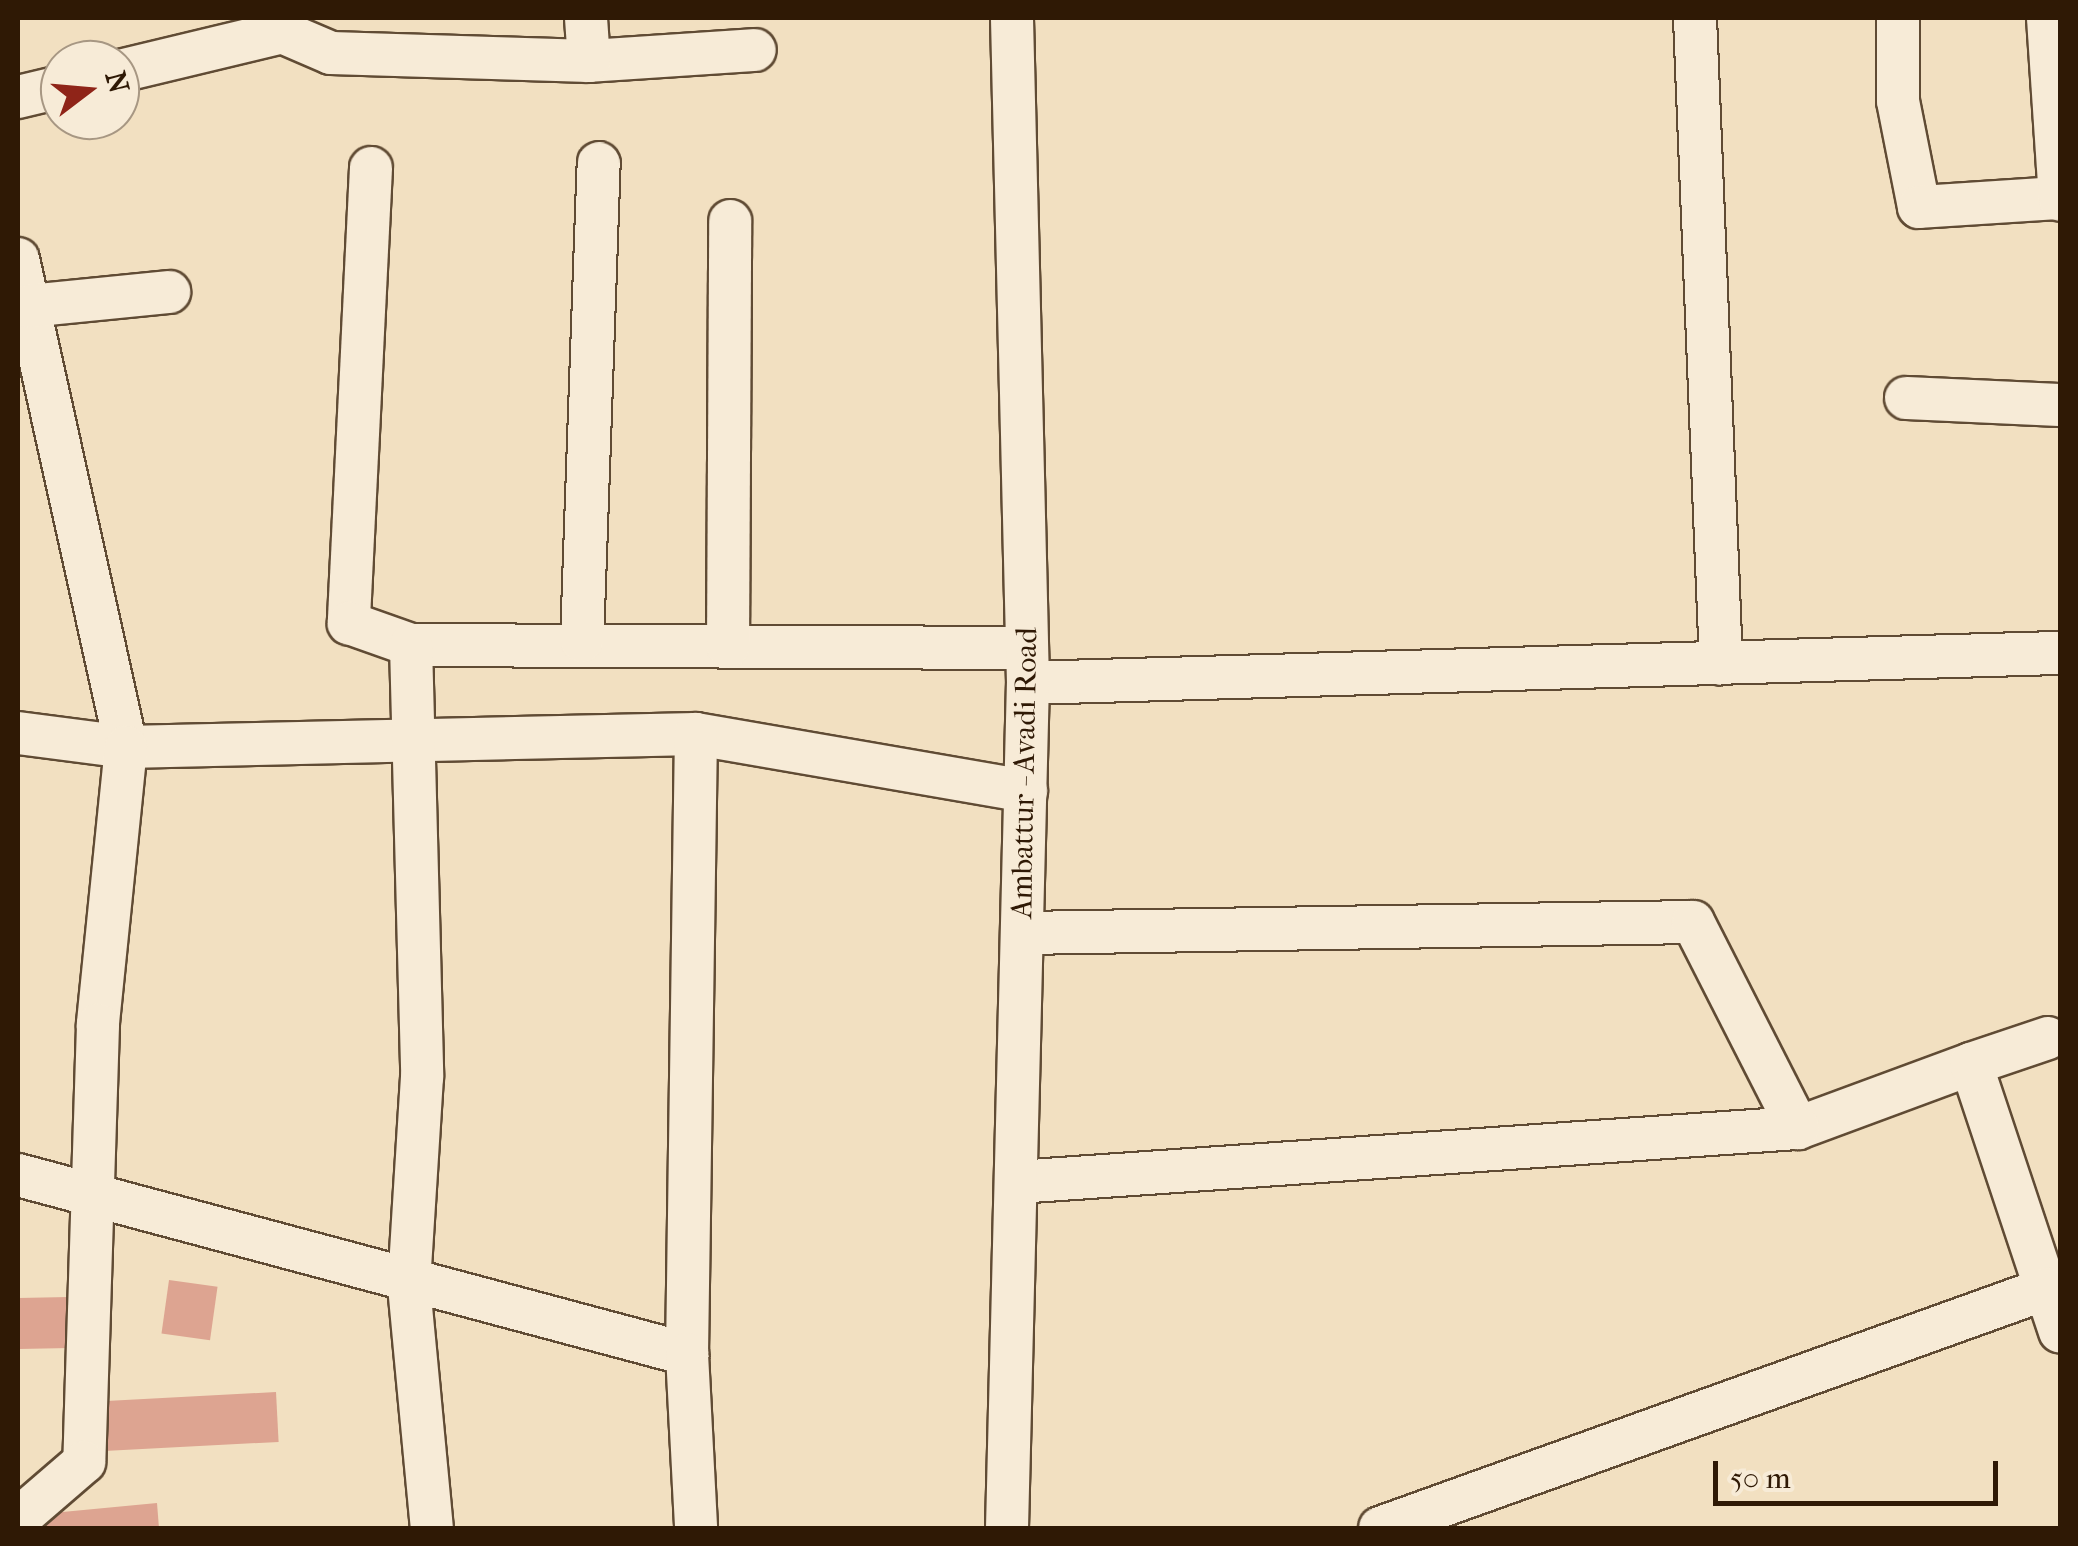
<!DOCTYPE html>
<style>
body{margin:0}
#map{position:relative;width:2078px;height:1546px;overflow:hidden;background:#f2e0c1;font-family:"IM FELL French Canon",serif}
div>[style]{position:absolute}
.building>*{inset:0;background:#dda491;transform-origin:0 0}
.roads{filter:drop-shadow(2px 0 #604b34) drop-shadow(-2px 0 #604b34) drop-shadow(0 2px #604b34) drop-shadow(0 -2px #604b34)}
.minor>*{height:42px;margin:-21px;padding:0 21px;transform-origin:21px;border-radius:21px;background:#f7ebd7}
span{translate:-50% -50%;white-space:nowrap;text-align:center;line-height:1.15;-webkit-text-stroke:9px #f7ebd7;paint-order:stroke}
.street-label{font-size:30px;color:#2f1905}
.frame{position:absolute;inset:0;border:20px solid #2f1905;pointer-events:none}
.north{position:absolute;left:40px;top:40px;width:100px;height:100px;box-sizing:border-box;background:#f7ebd7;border:2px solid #a79783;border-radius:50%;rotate:74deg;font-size:28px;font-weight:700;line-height:40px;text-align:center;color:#2f1905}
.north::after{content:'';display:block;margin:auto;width:35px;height:45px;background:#8f2418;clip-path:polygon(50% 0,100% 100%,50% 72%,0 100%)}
.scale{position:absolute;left:1713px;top:1461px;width:285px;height:45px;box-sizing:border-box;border:5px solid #2f1905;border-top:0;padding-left:12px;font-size:30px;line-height:35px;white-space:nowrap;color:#2f1905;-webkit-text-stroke:8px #f7ebd7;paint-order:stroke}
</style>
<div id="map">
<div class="building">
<div style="left:169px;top:1280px;width:49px;height:54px;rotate:8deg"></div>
<div style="left:69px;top:1297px;width:51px;height:51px;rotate:89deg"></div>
<div style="left:276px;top:1392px;width:50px;height:184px;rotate:87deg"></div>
<div style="clip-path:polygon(157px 1503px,159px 1528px,33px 1528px,31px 1515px)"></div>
</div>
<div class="roads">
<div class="minor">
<div style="left:1695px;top:18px;width:646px;rotate:87.69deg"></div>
<div style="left:1898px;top:18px;width:83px;rotate:90deg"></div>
<div style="left:1898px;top:101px;width:108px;rotate:78.8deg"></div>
<div style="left:1919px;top:207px;width:141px;rotate:-3.7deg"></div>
<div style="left:2048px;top:18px;width:182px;rotate:86.2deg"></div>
<div style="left:589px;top:61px;width:166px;rotate:-3.8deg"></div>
<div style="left:120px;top:71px;width:167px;rotate:-13.5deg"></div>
<div style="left:282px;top:32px;width:53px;rotate:23.2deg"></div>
<div style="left:331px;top:53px;width:258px;rotate:1.8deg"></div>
<div style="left:589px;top:61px;width:43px;rotate:-94deg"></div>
<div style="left:18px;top:97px;width:43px;rotate:-13.4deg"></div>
<div style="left:371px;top:168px;width:456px;rotate:92.8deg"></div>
<div style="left:349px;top:623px;width:66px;rotate:19.5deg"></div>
<div style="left:411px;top:645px;width:616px;rotate:0.28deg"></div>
<div style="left:18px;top:259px;width:500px;rotate:77.5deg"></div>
<div style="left:126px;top:747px;width:570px;rotate:-1.31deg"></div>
<div style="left:696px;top:734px;width:335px;rotate:9.8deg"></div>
<div style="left:28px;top:306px;width:142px;rotate:-5.7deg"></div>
<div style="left:1906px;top:398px;width:154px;rotate:2.6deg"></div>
<div style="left:582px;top:641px;width:478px;rotate:-88deg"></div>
<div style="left:411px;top:645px;width:432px;rotate:88.5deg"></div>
<div style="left:422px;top:1077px;width:209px;rotate:93.6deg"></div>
<div style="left:409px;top:1286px;width:243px;rotate:84.6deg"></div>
<div style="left:728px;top:647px;width:426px;rotate:-89.7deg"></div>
<div style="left:1028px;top:683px;width:1032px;rotate:-1.67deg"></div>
<div style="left:18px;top:733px;width:109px;rotate:7.4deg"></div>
<div style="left:126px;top:747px;width:279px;rotate:95.8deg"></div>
<div style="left:98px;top:1025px;width:437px;rotate:91.8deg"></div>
<div style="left:84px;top:1462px;width:87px;rotate:139.2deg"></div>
<div style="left:1023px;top:933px;width:670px;rotate:-0.94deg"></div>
<div style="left:1693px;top:922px;width:231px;rotate:63deg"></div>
<div style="left:1798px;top:1128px;width:184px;rotate:-20.3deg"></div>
<div style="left:1971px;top:1064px;width:282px;rotate:71.6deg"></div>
<div style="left:1971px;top:1064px;width:81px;rotate:-18.7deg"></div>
<div style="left:18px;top:1175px;width:693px;rotate:14.98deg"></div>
<div style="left:687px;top:1354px;width:620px;rotate:-89.17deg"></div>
<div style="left:1017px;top:1182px;width:783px;rotate:-3.96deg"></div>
<div style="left:687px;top:1354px;width:174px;rotate:87deg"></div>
<div style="left:1007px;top:1528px;width:845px;rotate:-88.58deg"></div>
<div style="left:1028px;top:683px;width:665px;rotate:-91.38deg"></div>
<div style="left:1380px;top:1528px;width:707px;rotate:-19.77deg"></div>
</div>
</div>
<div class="street-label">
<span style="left:1025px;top:773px;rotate:-89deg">Ambattur - Avadi Road</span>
</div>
<div class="frame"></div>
<div class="north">N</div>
<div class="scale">50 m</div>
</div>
